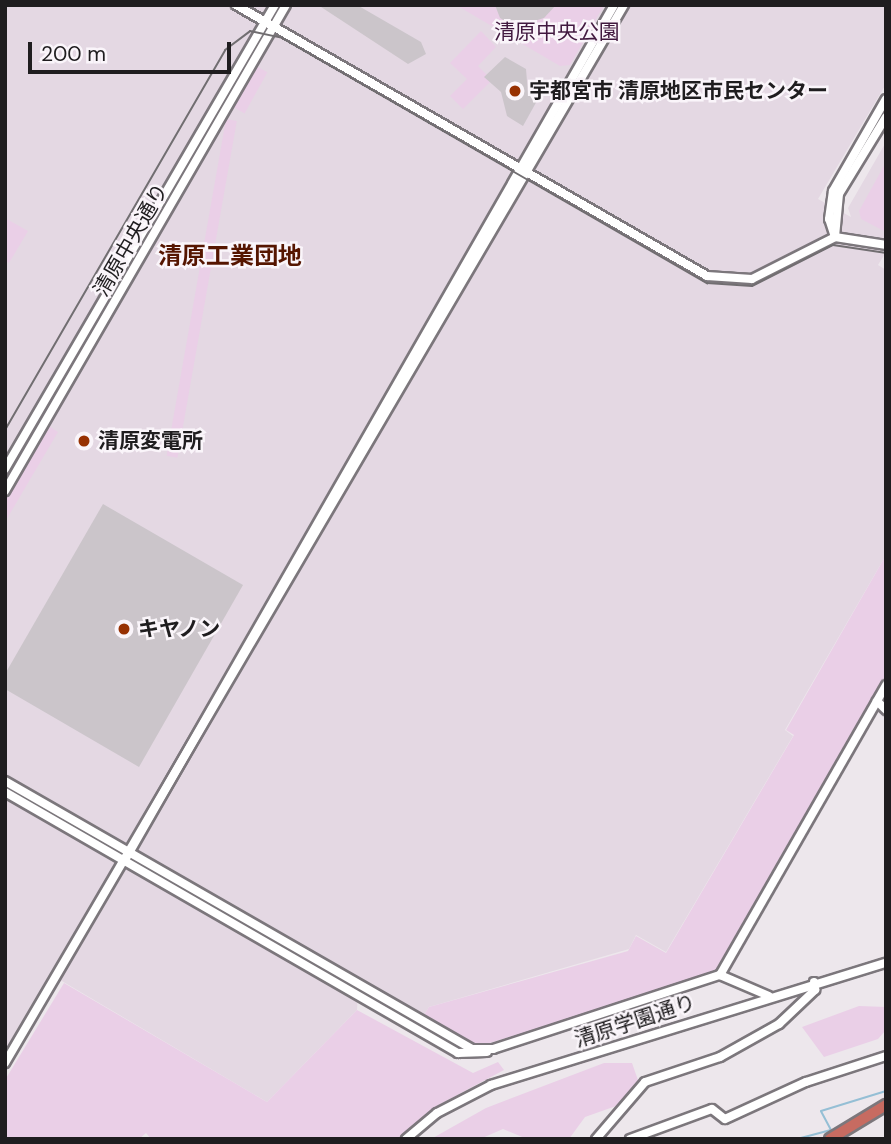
<!DOCTYPE html>
<meta charset="utf-8">
<style>
body{margin:0}
#map{position:relative;width:891px;height:1144px;overflow:hidden;background:#ede7ec;font-family:"DM Sans","Noto Sans JP",sans-serif}
div>[style]{position:absolute}
.built>*{inset:0;background:#e4d8e3}
.green>*{inset:0;background:#eacfe7;transform-origin:0 0}
.stream>*{height:2px;margin:-1px;padding:0 1px;transform-origin:1px;border-radius:1px;background:#95bfd5}
.building>*{inset:0;background:#cbc5ca}
.roads{filter:drop-shadow(2px 0 #7c777c) drop-shadow(-2px 0 #7c777c) drop-shadow(0 2px #7c777c) drop-shadow(0 -2px #7c777c)}
.minor>*{height:8px;margin:-4px;padding:0 4px;transform-origin:4px;border-radius:4px;background:#fff}
.highway>*{height:10px;margin:-5px;padding:0 5px;transform-origin:5px;border-radius:5px;background:#c76b61}
.tram>*{height:2px;margin:-1px;padding:0 1px;transform-origin:1px;border-radius:1px;background:#716e71}
.dots>*{width:19px;height:19px;translate:-50% -50%;box-sizing:border-box;border:4px solid #faf5fa;border-radius:50%}
span{translate:-50% -50%;white-space:nowrap;text-align:center;line-height:1.15;-webkit-text-stroke:5px #faf5fa;paint-order:stroke}
.park-label{font-size:21px;color:#41183f}
.poi-label{font-size:21px;color:#1f1d1f;font-weight:700}
.left{translate:0 -50%;text-align:left}
.street-label{font-size:21px;color:#1f1d1f}
.quarter-label{font-size:24px;color:#551500;font-weight:700}
.frame{position:absolute;inset:0;border:7px solid #1f1d1f;pointer-events:none}
.scale{position:absolute;left:28px;top:42px;width:203px;height:32px;box-sizing:border-box;border:4px solid #1f1d1f;border-top:0;padding-left:9px;font-size:21px;line-height:24px;white-space:nowrap;color:#1f1d1f;-webkit-text-stroke:5px #faf5fa;paint-order:stroke}
</style>
<div id="map">
<div class="built">
<div style="clip-path:polygon(5px 5px,886px 5px,886px 84px,818px 199px,851px 217px,848px 208px,886px 142px,886px 252px,878px 265px,886px 270px,886px 555px,785px 730px,793px 736px,666px 952px,636px 935px,629px 949px,429px 1007px,424px 1015px,359px 977px,357px 1010px,267px 1102px,50px 974px,5px 1051px)"></div>
</div>
<div class="green">
<div style="clip-path:polygon(456px 5px,604px 5px,570px 65px,560px 66px)"></div>
<div style="clip-path:polygon(481px 31px,496px 47px,478px 66px,492px 80px,463px 109px,450px 96px,467px 79px,450px 63px)"></div>
<div style="left:256px;top:66px;width:13px;height:47px;rotate:29deg"></div>
<div style="left:226px;top:119px;width:11px;height:342px;rotate:10deg"></div>
<div style="clip-path:polygon(886px 162px,886px 232px,861px 219px,859px 211px)"></div>
<div style="clip-path:polygon(5px 218px,28px 231px,9px 263px,5px 261px)"></div>
<div style="clip-path:polygon(49px 426px,58px 432px,5px 522px,5px 500px)"></div>
<div style="clip-path:polygon(886px 555px,886px 678px,716px 974px,480px 1046px,424px 1015px,429px 1007px,628px 951px,636px 936px,666px 953px,794px 735px,786px 730px)"></div>
<div style="clip-path:polygon(64px 983px,267px 1102px,357px 1010px,473px 1073px,498px 1062px,504px 1070px,433px 1108px,397px 1139px,151px 1139px,146px 1133px,139px 1139px,5px 1139px,5px 1080px)"></div>
<div style="clip-path:polygon(859px 1006px,886px 1007px,885px 1031px,878px 1039px,824px 1057px,802px 1027px)"></div>
<div style="clip-path:polygon(604px 1063px,632px 1063px,639px 1083px,616px 1106px,585px 1117px,569px 1139px,527px 1139px,503px 1129px,480px 1139px,431px 1139px,486px 1108px)"></div>
</div>
<div class="stream">
<div style="left:797px;top:1139px;width:35px;rotate:-15deg"></div>
<div style="left:831px;top:1130px;width:21px;rotate:-118deg"></div>
<div style="left:821px;top:1111px;width:68px;rotate:-17.1deg"></div>
</div>
<div class="building">
<div style="clip-path:polygon(318px 5px,357px 5px,421px 42px,426px 54px,408px 64px)"></div>
<div style="clip-path:polygon(495px 5px,556px 5px,544px 18px,515px 27px,500px 18px)"></div>
<div style="clip-path:polygon(505px 57px,526px 69px,528px 94px,538px 99px,523px 126px,507px 116px,501px 92px,484px 77px)"></div>
<div style="clip-path:polygon(103px 504px,243px 585px,139px 767px,5px 689px,5px 674px)"></div>
</div>
<div class="roads">
<div class="minor">
<div style="left:236px;top:5px;width:543px;rotate:29.91deg"></div>
<div style="left:707px;top:276px;width:45px;rotate:3.8deg"></div>
<div style="left:752px;top:279px;width:93px;rotate:-26.8deg"></div>
<div style="left:835px;top:237px;width:52px;rotate:8.9deg"></div>
<div style="left:835px;top:237px;width:19px;rotate:-108deg"></div>
<div style="left:829px;top:219px;width:28px;rotate:-82deg"></div>
<div style="left:833px;top:191px;width:106px;rotate:-60.1deg"></div>
<div style="left:835px;top:237px;width:43px;rotate:-84.7deg"></div>
<div style="left:839px;top:194px;width:90px;rotate:-58.6deg"></div>
<div style="left:5px;top:469px;width:537px;rotate:-59.81deg"></div>
<div style="left:5px;top:491px;width:561px;rotate:-59.96deg"></div>
<div style="left:877px;top:701px;width:13px;rotate:45deg"></div>
<div style="left:5px;top:781px;width:538px;rotate:29.85deg"></div>
<div style="left:472px;top:1049px;width:21px"></div>
<div style="left:493px;top:1049px;width:239px;rotate:-18.1deg"></div>
<div style="left:720px;top:975px;width:53px;rotate:23.2deg"></div>
<div style="left:5px;top:792px;width:523px;rotate:29.95deg"></div>
<div style="left:458px;top:1053px;width:29px;rotate:-2deg"></div>
<div style="left:125px;top:860px;width:985px;rotate:-60.23deg"></div>
<div style="left:720px;top:975px;width:334px;rotate:-60.2deg"></div>
<div style="left:5px;top:1063px;width:1226px;rotate:-59.67deg"></div>
<div style="left:406px;top:1139px;width:40px;rotate:-40deg"></div>
<div style="left:437px;top:1113px;width:61px;rotate:-27.4deg"></div>
<div style="left:491px;top:1085px;width:413px;rotate:-17.2deg"></div>
<div style="left:596px;top:1139px;width:75px;rotate:-49.3deg"></div>
<div style="left:645px;top:1082px;width:79px;rotate:-18.4deg"></div>
<div style="left:720px;top:1057px;width:68px;rotate:-29.2deg"></div>
<div style="left:779px;top:1024px;width:50px;rotate:-43.4deg"></div>
<div style="left:815px;top:990px;width:8px;rotate:-97deg"></div>
<div style="left:630px;top:1139px;width:87px;rotate:-20.1deg"></div>
<div style="left:712px;top:1109px;width:16px;rotate:38deg"></div>
<div style="left:725px;top:1119px;width:89px;rotate:-24.6deg"></div>
<div style="left:806px;top:1082px;width:84px;rotate:-18deg"></div>
</div>
<div class="highway">
<div style="left:830px;top:1139px;width:66px;rotate:-31.3deg"></div>
</div>
</div>
<div class="tram">
<div style="left:5px;top:430px;width:439px;rotate:-59.9deg"></div>
<div style="left:225px;top:50px;width:31px;rotate:-37deg"></div>
<div style="left:250px;top:31px;width:33px;rotate:12deg"></div>
<div style="left:282px;top:38px;width:491px;rotate:30deg"></div>
<div style="left:707px;top:283px;width:45px;rotate:3.8deg"></div>
<div style="left:752px;top:286px;width:91px;rotate:-26.8deg"></div>
<div style="left:833px;top:245px;width:54px;rotate:8.6deg"></div>
</div>
<div class="dots">
<div style="left:515px;top:91px;background:#973102"></div>
<div style="left:84px;top:441px;background:#973102"></div>
<div style="left:124px;top:629px;background:#973102"></div>
</div>
<div class="park-label">
<span style="left:557px;top:32px">清原中央公園</span>
</div>
<div class="poi-label">
<span class="left" style="left:529px;top:91px">宇都宮市 清原地区市民センター</span>
<span class="left" style="left:98px;top:441px">清原変電所</span>
<span class="left" style="left:138px;top:629px">キヤノン</span>
</div>
<div class="street-label">
<span style="left:131px;top:240px;rotate:-60deg">清原中央通り</span>
<span style="left:635px;top:1021px;rotate:-18deg">清原学園通り</span>
</div>
<div class="quarter-label">
<span style="left:230px;top:256px">清原工業団地</span>
</div>
<div class="frame"></div>
<div class="scale">200 m</div>
</div>
